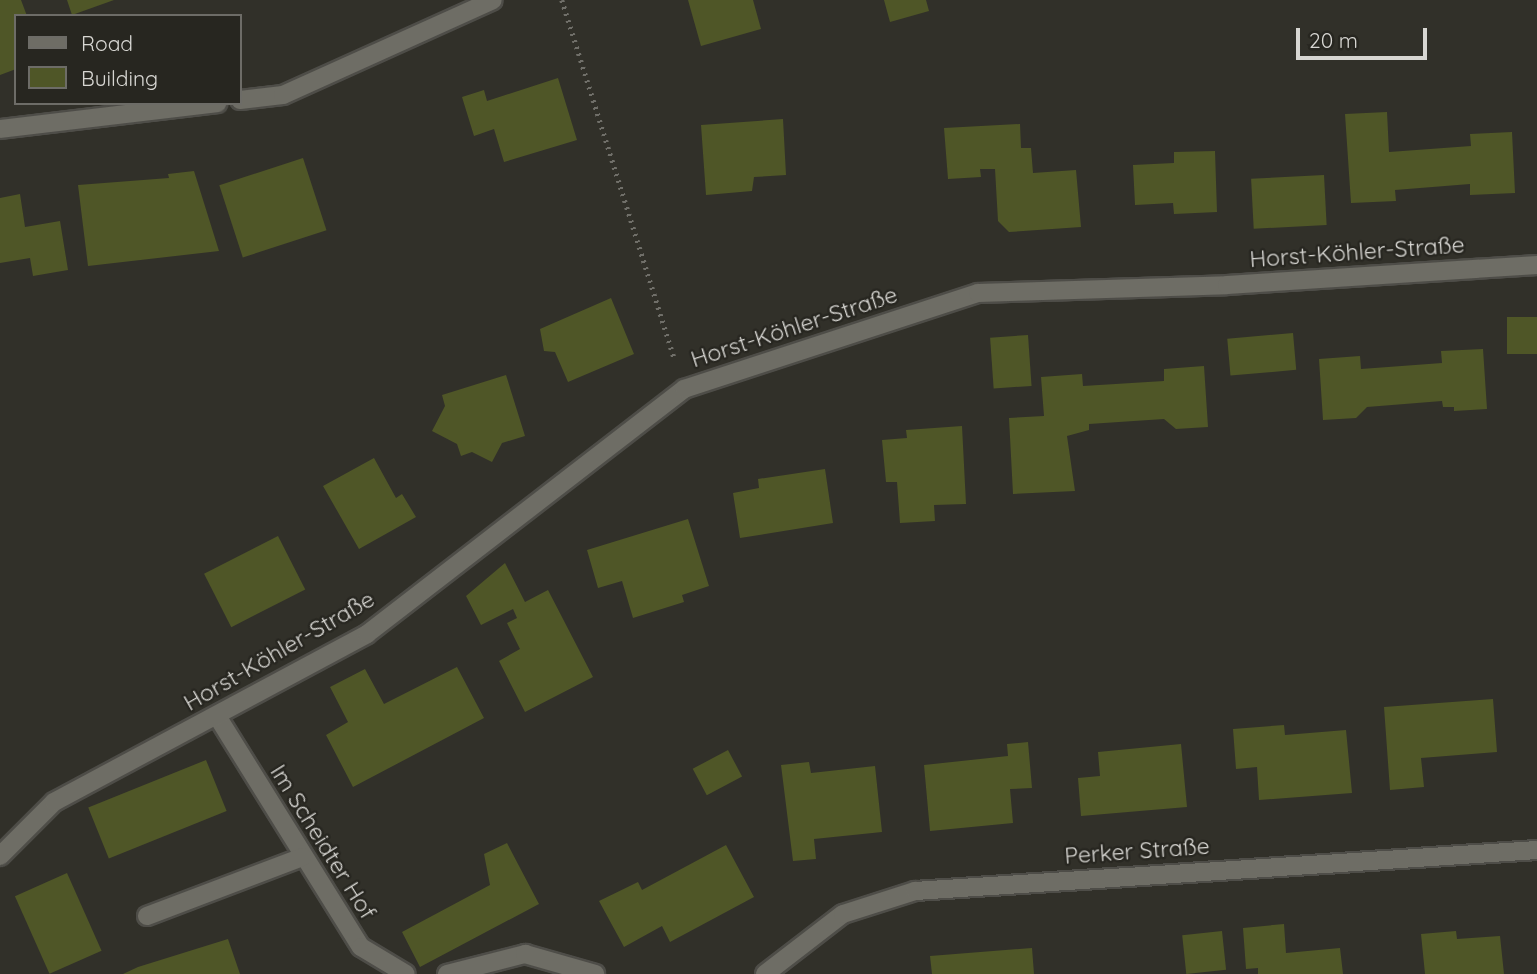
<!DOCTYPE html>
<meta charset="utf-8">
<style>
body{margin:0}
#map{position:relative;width:1537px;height:974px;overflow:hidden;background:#313029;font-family:Quicksand,sans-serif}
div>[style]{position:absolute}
.building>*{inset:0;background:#4f5627;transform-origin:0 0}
.path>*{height:4.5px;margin-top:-2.25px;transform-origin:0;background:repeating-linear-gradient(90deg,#706f69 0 2px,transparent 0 7px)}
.roads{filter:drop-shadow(2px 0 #4e4d48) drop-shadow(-2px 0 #4e4d48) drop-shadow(0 2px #4e4d48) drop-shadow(0 -2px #4e4d48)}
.minor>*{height:18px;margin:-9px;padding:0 9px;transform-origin:9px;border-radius:9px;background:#6e6d65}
span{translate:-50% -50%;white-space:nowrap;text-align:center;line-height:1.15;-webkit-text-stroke:5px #272620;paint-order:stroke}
.street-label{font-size:23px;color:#d7d6d2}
.legend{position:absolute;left:14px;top:14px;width:228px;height:91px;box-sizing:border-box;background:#272620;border:2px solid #6d6c67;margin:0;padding:9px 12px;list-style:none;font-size:21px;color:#d7d6d2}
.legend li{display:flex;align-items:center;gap:14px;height:35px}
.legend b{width:35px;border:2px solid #6d6c67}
.scale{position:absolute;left:1296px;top:28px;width:131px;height:32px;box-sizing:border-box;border:4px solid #d7d6d2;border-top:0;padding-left:9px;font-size:21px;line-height:24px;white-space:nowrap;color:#d7d6d2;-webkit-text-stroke:5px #272620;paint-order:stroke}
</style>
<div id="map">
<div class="building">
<div style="clip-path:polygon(0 0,21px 0,27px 16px,16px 16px,16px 69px,0 75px)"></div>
<div style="clip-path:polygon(67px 0,114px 0,72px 15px)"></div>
<div style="clip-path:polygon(688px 0,753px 0,761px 29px,701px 46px)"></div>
<div style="clip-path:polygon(884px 0,926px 0,929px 11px,890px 22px)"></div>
<div style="clip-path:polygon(558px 78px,577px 140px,504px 162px,494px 129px,474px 136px,462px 97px,484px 90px,487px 101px)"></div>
<div style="clip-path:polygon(1387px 112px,1389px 152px,1471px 146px,1470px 134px,1512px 132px,1515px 193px,1470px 195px,1470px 184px,1395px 190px,1396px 201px,1351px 203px,1345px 114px)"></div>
<div style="clip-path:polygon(783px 119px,786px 175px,754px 177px,752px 191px,706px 195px,701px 125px)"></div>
<div style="clip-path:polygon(1020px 124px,1021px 148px,1031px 148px,1033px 173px,1076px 170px,1081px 227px,1009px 232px,998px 221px,995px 169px,980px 169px,981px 177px,948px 179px,944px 128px)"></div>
<div style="clip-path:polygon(1215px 151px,1217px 212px,1174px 214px,1173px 203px,1135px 205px,1133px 165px,1174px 163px,1174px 152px)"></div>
<div style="left:303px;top:158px;width:76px;height:88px;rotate:72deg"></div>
<div style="clip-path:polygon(194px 171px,219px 251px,88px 266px,78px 185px,169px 178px,168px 174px)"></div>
<div style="left:1324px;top:175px;width:50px;height:73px;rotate:87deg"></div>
<div style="clip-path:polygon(20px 194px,25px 227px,60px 221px,68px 270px,33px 276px,30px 258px,0 263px,0 198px)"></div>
<div style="clip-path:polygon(611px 298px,634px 354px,568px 382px,555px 352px,544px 351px,540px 329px)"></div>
<div style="left:1537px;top:317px;width:37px;height:30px;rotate:90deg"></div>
<div style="left:1293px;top:333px;width:37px;height:66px;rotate:85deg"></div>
<div style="left:1028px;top:335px;width:51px;height:38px;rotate:86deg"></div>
<div style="clip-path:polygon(1483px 349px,1487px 409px,1454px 411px,1454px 407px,1443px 407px,1442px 401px,1367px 407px,1356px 418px,1323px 420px,1319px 359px,1360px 356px,1361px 369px,1442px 363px,1441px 351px)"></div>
<div style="clip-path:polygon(1204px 366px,1208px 427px,1176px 429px,1164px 419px,1089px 424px,1089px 430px,1067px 436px,1075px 491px,1013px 494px,1009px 418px,1044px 416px,1041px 377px,1082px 374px,1083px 386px,1164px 381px,1164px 369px)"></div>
<div style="clip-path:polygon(506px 375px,525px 436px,502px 443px,492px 462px,472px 452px,461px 456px,457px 444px,432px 431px,445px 406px,442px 395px)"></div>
<div style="clip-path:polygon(962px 426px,966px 504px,934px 505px,935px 521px,900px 523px,897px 482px,886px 482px,882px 440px,907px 438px,906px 430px)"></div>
<div style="clip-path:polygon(374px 458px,396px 498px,402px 494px,416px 517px,359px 549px,323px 486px)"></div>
<div style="clip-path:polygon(825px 469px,833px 523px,740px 538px,733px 493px,759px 488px,758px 479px)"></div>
<div style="clip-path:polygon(688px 519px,709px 586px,682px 595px,684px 602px,633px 618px,622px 581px,598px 588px,587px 550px)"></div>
<div style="left:278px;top:536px;width:60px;height:83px;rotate:63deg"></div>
<div style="clip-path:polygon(505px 563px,525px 602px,548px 590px,593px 677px,525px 712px,499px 661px,520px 649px,507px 623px,517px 618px,513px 609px,481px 625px,466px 596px)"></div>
<div style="clip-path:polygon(457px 667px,484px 718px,353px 787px,326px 735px,348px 722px,330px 687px,365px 669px,384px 704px)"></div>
<div style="clip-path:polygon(1493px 699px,1497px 752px,1421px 758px,1424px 787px,1390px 790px,1384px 707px)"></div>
<div style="clip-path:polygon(1284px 725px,1285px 735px,1346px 730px,1352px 793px,1259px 800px,1257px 767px,1236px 769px,1233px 729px)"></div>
<div style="clip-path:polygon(1028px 742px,1032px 788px,1010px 789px,1013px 823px,930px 831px,924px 765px,1008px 756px,1007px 744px)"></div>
<div style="clip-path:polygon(1181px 744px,1187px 807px,1081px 816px,1078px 778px,1100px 776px,1098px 752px)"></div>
<div style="left:728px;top:750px;width:30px;height:40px;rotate:62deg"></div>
<div style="left:206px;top:760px;width:55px;height:127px;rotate:68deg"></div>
<div style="clip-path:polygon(809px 762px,811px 773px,875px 766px,882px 832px,814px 839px,816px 859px,793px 861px,781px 765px)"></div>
<div style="clip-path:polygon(507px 843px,539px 904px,420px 967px,402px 932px,490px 885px,484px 854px)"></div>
<div style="clip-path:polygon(726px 845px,754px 897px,670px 942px,662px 926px,624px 947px,599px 901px,638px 882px,642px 890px)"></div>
<div style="left:67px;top:873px;width:85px;height:57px;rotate:66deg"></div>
<div style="clip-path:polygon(1284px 924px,1286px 953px,1340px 948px,1343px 974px,1258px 974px,1258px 968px,1246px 969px,1243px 928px)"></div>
<div style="left:1222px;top:931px;width:39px;height:40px;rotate:84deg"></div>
<div style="clip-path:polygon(1456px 931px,1457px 939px,1500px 936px,1504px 974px,1425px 974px,1421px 934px)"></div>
<div style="clip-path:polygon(228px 939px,240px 974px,123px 974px,138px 967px)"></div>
<div style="clip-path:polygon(1032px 948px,1034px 974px,932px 974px,930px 956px)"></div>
</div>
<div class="path">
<div style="left:562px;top:0;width:377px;rotate:72.6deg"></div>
</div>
<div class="roads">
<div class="minor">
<div style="left:240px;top:100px;width:43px;rotate:-6.6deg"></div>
<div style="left:283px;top:95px;width:230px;rotate:-24.3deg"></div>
<div style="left:0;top:129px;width:219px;rotate:-6.8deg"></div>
<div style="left:217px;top:716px;width:272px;rotate:58.1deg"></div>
<div style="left:361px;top:947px;width:52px;rotate:31deg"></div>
<div style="left:0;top:856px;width:76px;rotate:-45deg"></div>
<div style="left:54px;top:802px;width:355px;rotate:-28.2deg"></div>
<div style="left:367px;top:634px;width:401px;rotate:-37.7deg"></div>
<div style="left:684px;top:389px;width:309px;rotate:-18.1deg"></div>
<div style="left:978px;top:293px;width:249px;rotate:-1.8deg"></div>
<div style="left:1227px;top:285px;width:311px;rotate:-3.7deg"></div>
<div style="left:147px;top:916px;width:166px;rotate:-20.8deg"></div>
<div style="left:447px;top:974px;width:81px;rotate:-14.4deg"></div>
<div style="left:525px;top:954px;width:73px;rotate:15.9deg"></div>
<div style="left:765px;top:974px;width:98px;rotate:-37.6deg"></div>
<div style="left:843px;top:914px;width:76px;rotate:-17.7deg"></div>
<div style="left:915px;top:891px;width:623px;rotate:-3.77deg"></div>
</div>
</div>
<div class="street-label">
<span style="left:1357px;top:252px;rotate:-4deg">Horst-Köhler-Straße</span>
<span style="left:794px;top:327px;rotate:-18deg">Horst-Köhler-Straße</span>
<span style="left:279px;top:651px;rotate:-30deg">Horst-Köhler-Straße</span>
<span style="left:323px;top:842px;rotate:58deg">Im Scheidter Hof</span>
<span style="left:1137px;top:851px;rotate:-4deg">Perker Straße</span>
</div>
<ul class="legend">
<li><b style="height:9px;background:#6e6d65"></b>Road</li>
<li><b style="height:19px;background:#4f5627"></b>Building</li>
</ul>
<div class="scale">20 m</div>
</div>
